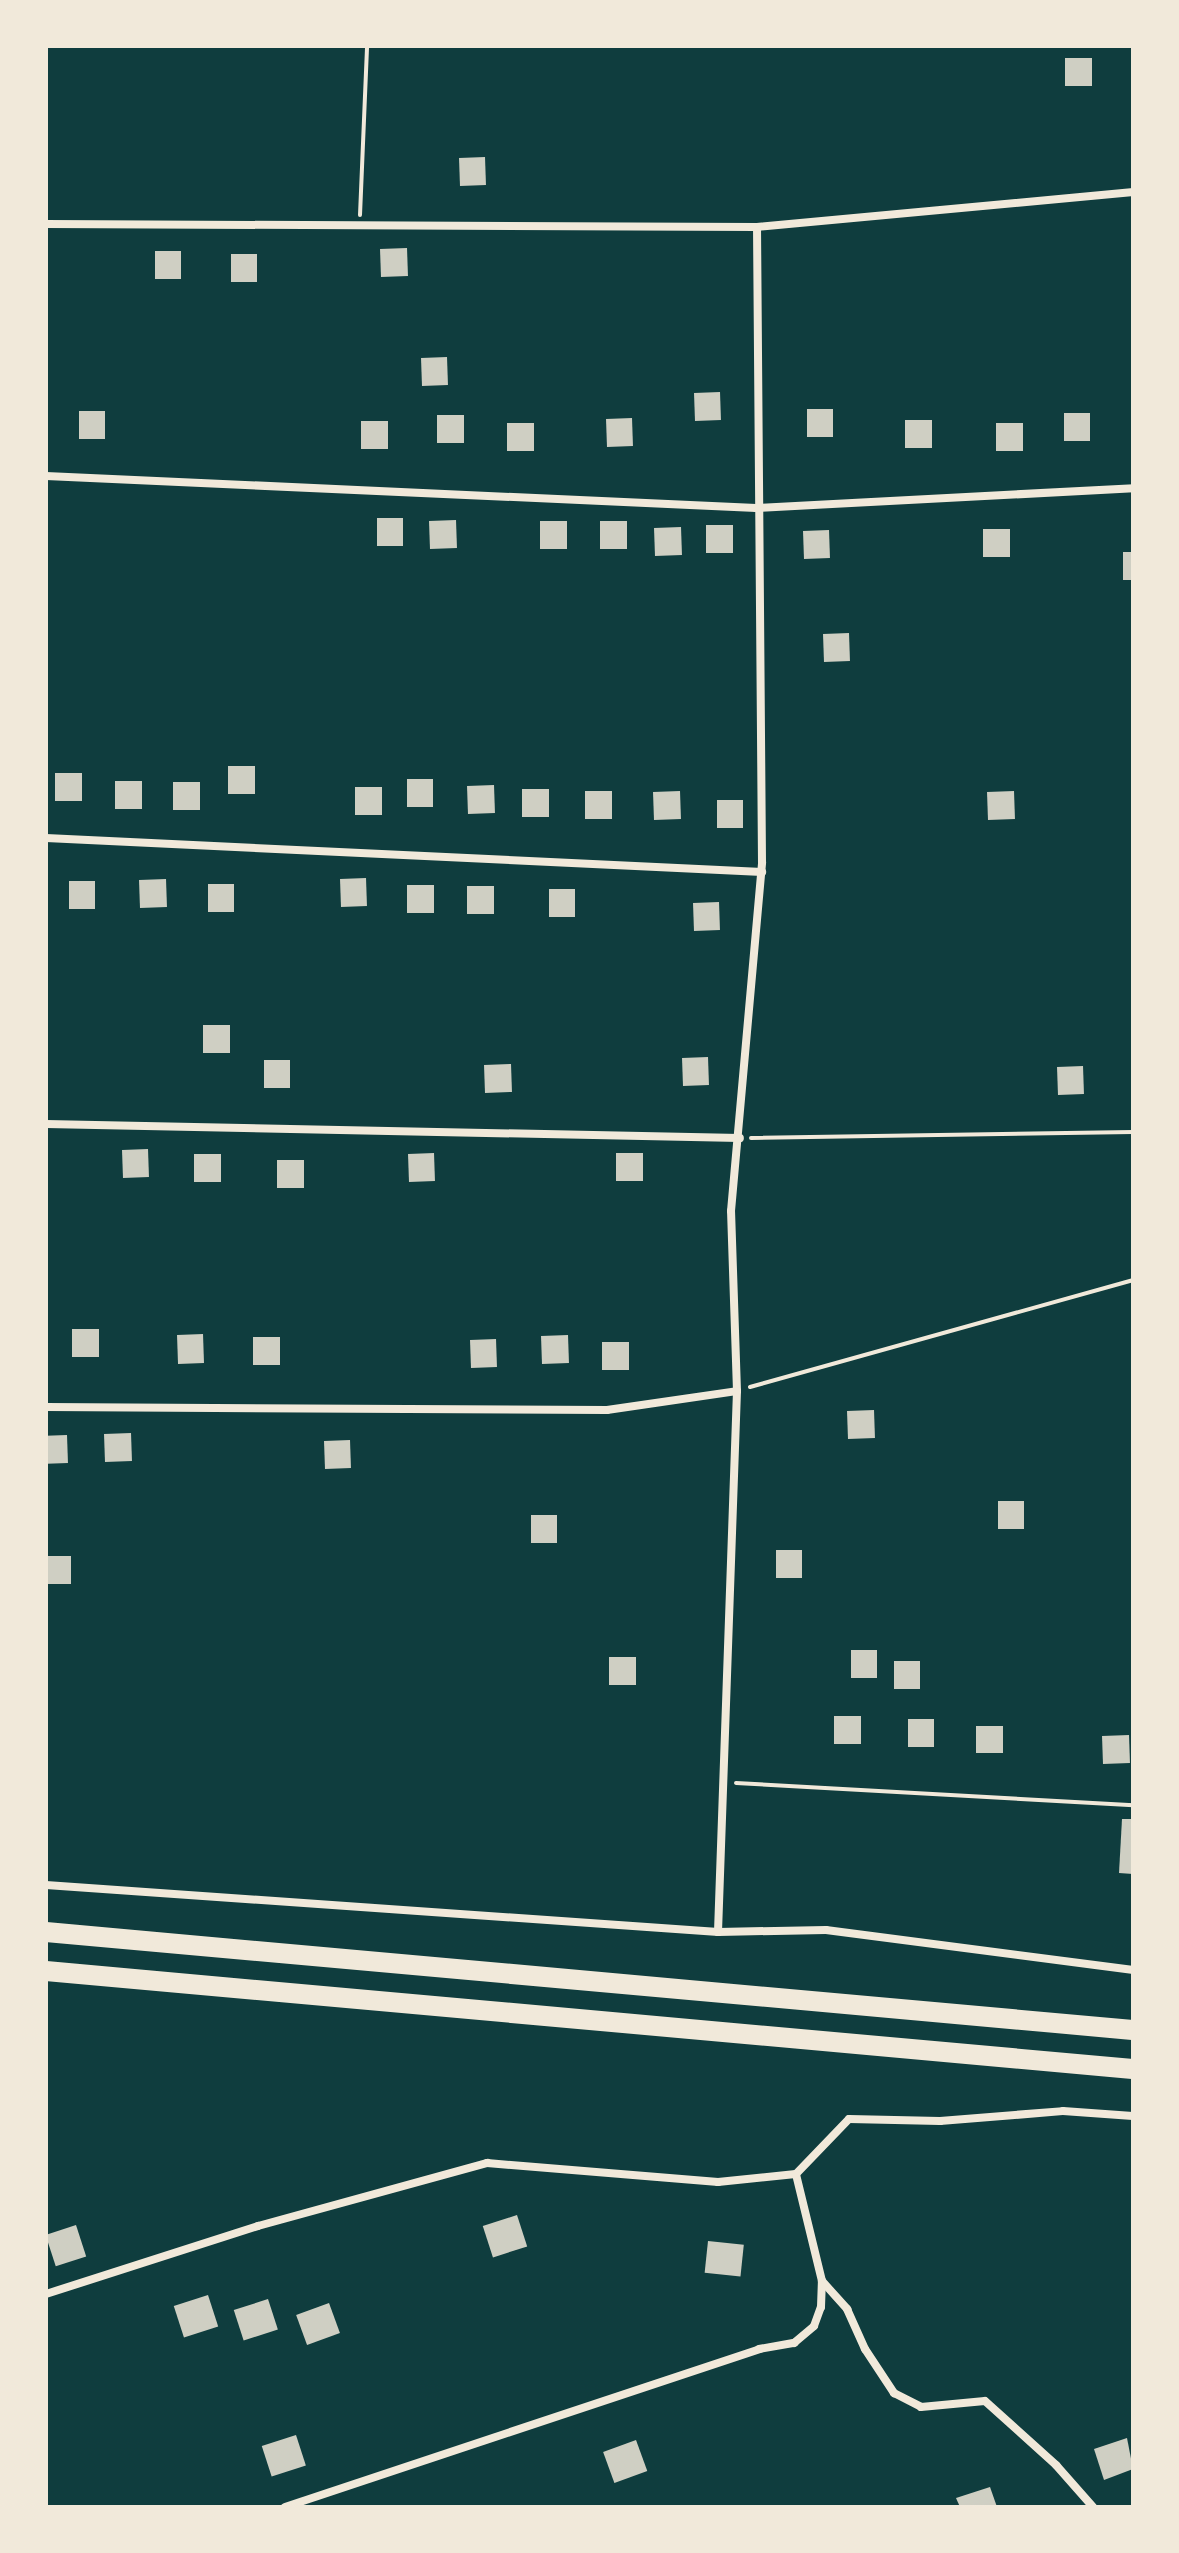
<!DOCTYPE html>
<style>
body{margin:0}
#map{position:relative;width:1179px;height:2553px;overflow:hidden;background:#0f3d3e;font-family:"PT Sans",sans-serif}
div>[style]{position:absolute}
.building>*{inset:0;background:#cfcfc3;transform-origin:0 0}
.path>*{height:4px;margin:-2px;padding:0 2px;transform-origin:2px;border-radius:2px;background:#f1e9da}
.minor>*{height:8px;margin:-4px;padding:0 4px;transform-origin:4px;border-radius:4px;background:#f1e9da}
.trunk>*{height:20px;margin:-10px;padding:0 10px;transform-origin:10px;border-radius:10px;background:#f1e9da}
span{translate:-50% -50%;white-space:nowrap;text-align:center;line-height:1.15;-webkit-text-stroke:8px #f1e9da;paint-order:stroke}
.frame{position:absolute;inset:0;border:48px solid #f1e9da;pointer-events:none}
</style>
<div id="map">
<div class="building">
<div style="left:1092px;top:58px;width:28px;height:27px;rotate:90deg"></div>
<div style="left:485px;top:157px;width:28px;height:26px;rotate:88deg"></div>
<div style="left:407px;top:248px;width:28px;height:27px;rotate:88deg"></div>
<div style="left:155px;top:251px;width:26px;height:28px"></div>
<div style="left:231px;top:254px;width:26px;height:28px"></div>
<div style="left:447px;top:357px;width:28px;height:26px;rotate:88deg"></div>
<div style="left:720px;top:392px;width:28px;height:26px;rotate:88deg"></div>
<div style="left:807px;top:409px;width:26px;height:28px"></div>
<div style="left:79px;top:411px;width:26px;height:28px"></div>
<div style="left:1064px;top:413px;width:26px;height:28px"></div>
<div style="left:437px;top:415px;width:27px;height:28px"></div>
<div style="left:632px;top:418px;width:28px;height:26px;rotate:88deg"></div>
<div style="left:905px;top:420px;width:27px;height:28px"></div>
<div style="left:388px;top:421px;width:28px;height:27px;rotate:90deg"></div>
<div style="left:534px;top:423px;width:28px;height:27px;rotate:90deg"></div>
<div style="left:996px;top:423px;width:27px;height:28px"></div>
<div style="left:377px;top:518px;width:26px;height:28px"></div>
<div style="left:456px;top:520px;width:28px;height:27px;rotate:88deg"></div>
<div style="left:567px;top:521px;width:28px;height:27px;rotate:90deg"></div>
<div style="left:600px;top:521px;width:27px;height:28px"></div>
<div style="left:706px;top:525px;width:27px;height:28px"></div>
<div style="left:681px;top:527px;width:28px;height:27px;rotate:88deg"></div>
<div style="left:983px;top:529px;width:27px;height:28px"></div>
<div style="left:829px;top:530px;width:28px;height:26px;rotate:88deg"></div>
<div style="left:1133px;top:552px;width:28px;height:10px;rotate:90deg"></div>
<div style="left:849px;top:633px;width:28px;height:26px;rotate:88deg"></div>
<div style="left:228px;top:766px;width:27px;height:28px"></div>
<div style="left:82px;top:773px;width:28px;height:27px;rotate:90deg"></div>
<div style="left:407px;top:779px;width:26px;height:28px"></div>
<div style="left:115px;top:781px;width:27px;height:28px"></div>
<div style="left:173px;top:782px;width:27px;height:28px"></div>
<div style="left:494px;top:785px;width:28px;height:27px;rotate:88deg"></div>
<div style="left:355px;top:787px;width:27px;height:28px"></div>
<div style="left:522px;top:789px;width:27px;height:28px"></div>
<div style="left:585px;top:791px;width:27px;height:28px"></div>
<div style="left:680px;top:791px;width:28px;height:27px;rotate:88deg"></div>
<div style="left:1014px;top:791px;width:28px;height:27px;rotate:88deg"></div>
<div style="left:717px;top:800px;width:26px;height:28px"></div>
<div style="left:366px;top:878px;width:28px;height:26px;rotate:88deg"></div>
<div style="left:166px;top:879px;width:28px;height:27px;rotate:88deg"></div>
<div style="left:69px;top:881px;width:26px;height:28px"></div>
<div style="left:208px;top:884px;width:26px;height:28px"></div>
<div style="left:434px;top:885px;width:28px;height:27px;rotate:90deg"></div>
<div style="left:494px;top:886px;width:28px;height:27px;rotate:90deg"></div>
<div style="left:549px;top:889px;width:26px;height:28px"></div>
<div style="left:719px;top:902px;width:28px;height:26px;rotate:88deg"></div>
<div style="left:230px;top:1025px;width:28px;height:27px;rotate:90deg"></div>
<div style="left:708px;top:1057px;width:28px;height:26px;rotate:88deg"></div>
<div style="left:264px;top:1060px;width:26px;height:28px"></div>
<div style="left:511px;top:1064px;width:28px;height:27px;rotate:88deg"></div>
<div style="left:1083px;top:1066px;width:28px;height:26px;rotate:88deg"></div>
<div style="left:148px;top:1149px;width:28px;height:26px;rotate:88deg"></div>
<div style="left:434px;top:1153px;width:28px;height:26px;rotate:88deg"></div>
<div style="left:643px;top:1153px;width:28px;height:27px;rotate:90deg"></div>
<div style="left:194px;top:1154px;width:27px;height:28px"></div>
<div style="left:304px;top:1160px;width:28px;height:27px;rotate:90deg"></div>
<div style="left:99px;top:1329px;width:28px;height:27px;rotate:90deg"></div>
<div style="left:203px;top:1334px;width:29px;height:26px;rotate:88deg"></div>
<div style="left:568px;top:1335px;width:28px;height:27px;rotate:88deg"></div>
<div style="left:280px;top:1337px;width:28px;height:27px;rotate:90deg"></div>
<div style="left:496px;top:1339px;width:28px;height:26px;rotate:88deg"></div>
<div style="left:602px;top:1342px;width:27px;height:28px"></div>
<div style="left:874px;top:1410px;width:28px;height:27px;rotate:88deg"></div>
<div style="left:131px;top:1433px;width:28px;height:27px;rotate:88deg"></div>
<div style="left:67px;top:1435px;width:28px;height:21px;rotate:88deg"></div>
<div style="left:350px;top:1440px;width:28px;height:26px;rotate:88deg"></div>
<div style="left:998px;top:1501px;width:26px;height:28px"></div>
<div style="left:531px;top:1515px;width:26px;height:28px"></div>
<div style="left:776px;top:1550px;width:26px;height:28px"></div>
<div style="left:71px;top:1556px;width:28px;height:25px;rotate:90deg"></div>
<div style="left:851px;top:1650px;width:26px;height:28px"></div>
<div style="left:636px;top:1657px;width:28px;height:27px;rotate:90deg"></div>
<div style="left:894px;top:1661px;width:26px;height:28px"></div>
<div style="left:861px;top:1716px;width:28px;height:27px;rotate:90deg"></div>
<div style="left:908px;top:1719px;width:26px;height:28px"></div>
<div style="left:1003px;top:1726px;width:27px;height:27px;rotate:90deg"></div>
<div style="left:1129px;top:1735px;width:28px;height:27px;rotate:88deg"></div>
<div style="clip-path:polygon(1122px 1819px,1133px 1819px,1133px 1874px,1119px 1873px)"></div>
<div style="left:517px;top:2215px;width:33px;height:36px;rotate:72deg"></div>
<div style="left:76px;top:2225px;width:33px;height:32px;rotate:72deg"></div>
<div style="left:708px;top:2241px;width:36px;height:32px;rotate:6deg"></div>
<div style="left:208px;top:2295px;width:33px;height:36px;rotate:72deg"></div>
<div style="left:268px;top:2299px;width:32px;height:36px;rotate:72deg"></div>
<div style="left:329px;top:2303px;width:32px;height:35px;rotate:70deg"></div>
<div style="left:296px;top:2435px;width:32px;height:36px;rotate:72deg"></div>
<div style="clip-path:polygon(1127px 2438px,1133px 2469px,1104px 2480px,1094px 2449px)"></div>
<div style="left:636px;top:2440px;width:33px;height:35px;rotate:70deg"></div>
<div style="clip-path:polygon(990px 2487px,997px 2507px,960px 2507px,956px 2498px)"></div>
</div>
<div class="path">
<div style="left:360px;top:215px;width:169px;rotate:-87.6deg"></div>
<div style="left:751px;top:1138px;width:382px;rotate:-0.9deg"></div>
<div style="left:750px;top:1387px;width:398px;rotate:-15.6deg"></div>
<div style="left:736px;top:1783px;width:398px;rotate:3.2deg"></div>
</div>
<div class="minor">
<div style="left:46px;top:224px;width:711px;rotate:0.24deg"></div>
<div style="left:757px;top:227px;width:378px;rotate:-5.3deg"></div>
<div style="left:46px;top:476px;width:711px;rotate:2.58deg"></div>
<div style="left:756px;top:508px;width:378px;rotate:-3deg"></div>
<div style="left:46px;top:838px;width:717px;rotate:2.72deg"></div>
<div style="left:46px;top:1124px;width:694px;rotate:1.16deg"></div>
<div style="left:46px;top:1407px;width:561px;rotate:0.31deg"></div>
<div style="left:607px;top:1410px;width:131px;rotate:-8.3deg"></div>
<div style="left:46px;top:1885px;width:674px;rotate:4deg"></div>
<div style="left:718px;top:1932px;width:108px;rotate:-1.1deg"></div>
<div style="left:826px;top:1930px;width:310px;rotate:7.4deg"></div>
<div style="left:718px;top:1932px;width:541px;rotate:-87.99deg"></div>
<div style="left:737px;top:1391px;width:180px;rotate:-91.9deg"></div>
<div style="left:731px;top:1211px;width:350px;rotate:-84.9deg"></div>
<div style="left:762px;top:862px;width:635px;rotate:-90.45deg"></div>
<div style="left:822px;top:2281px;width:38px;rotate:48deg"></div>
<div style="left:847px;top:2309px;width:44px;rotate:65.8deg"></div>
<div style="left:865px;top:2349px;width:53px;rotate:56.6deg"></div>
<div style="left:894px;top:2393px;width:30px;rotate:27deg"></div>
<div style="left:921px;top:2407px;width:64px;rotate:-5.4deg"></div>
<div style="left:985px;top:2401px;width:96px;rotate:42deg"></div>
<div style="left:1056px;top:2465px;width:56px;rotate:48.6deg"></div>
<div style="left:46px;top:2294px;width:223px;rotate:-17.8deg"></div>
<div style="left:258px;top:2226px;width:238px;rotate:-15.4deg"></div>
<div style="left:487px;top:2163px;width:232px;rotate:4.7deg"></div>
<div style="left:718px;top:2182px;width:78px;rotate:-5.9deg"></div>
<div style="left:796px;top:2174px;width:76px;rotate:-46.1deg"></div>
<div style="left:849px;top:2119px;width:91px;rotate:1.3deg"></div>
<div style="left:940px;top:2121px;width:123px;rotate:-4.6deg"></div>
<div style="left:1063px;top:2111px;width:70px;rotate:4.1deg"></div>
<div style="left:285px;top:2507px;width:500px;rotate:-18.4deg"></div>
<div style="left:759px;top:2349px;width:36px;rotate:-10deg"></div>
<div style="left:794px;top:2343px;width:26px;rotate:-40deg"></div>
<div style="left:814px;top:2326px;width:20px;rotate:-70deg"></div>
<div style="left:821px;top:2307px;width:26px;rotate:-88deg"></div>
<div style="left:822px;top:2281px;width:110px;rotate:-103.7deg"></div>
</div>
<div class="trunk">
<div style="left:46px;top:1932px;width:1091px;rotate:5.15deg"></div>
<div style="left:46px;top:1971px;width:1091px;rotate:5.15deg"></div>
</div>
<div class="frame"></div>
</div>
